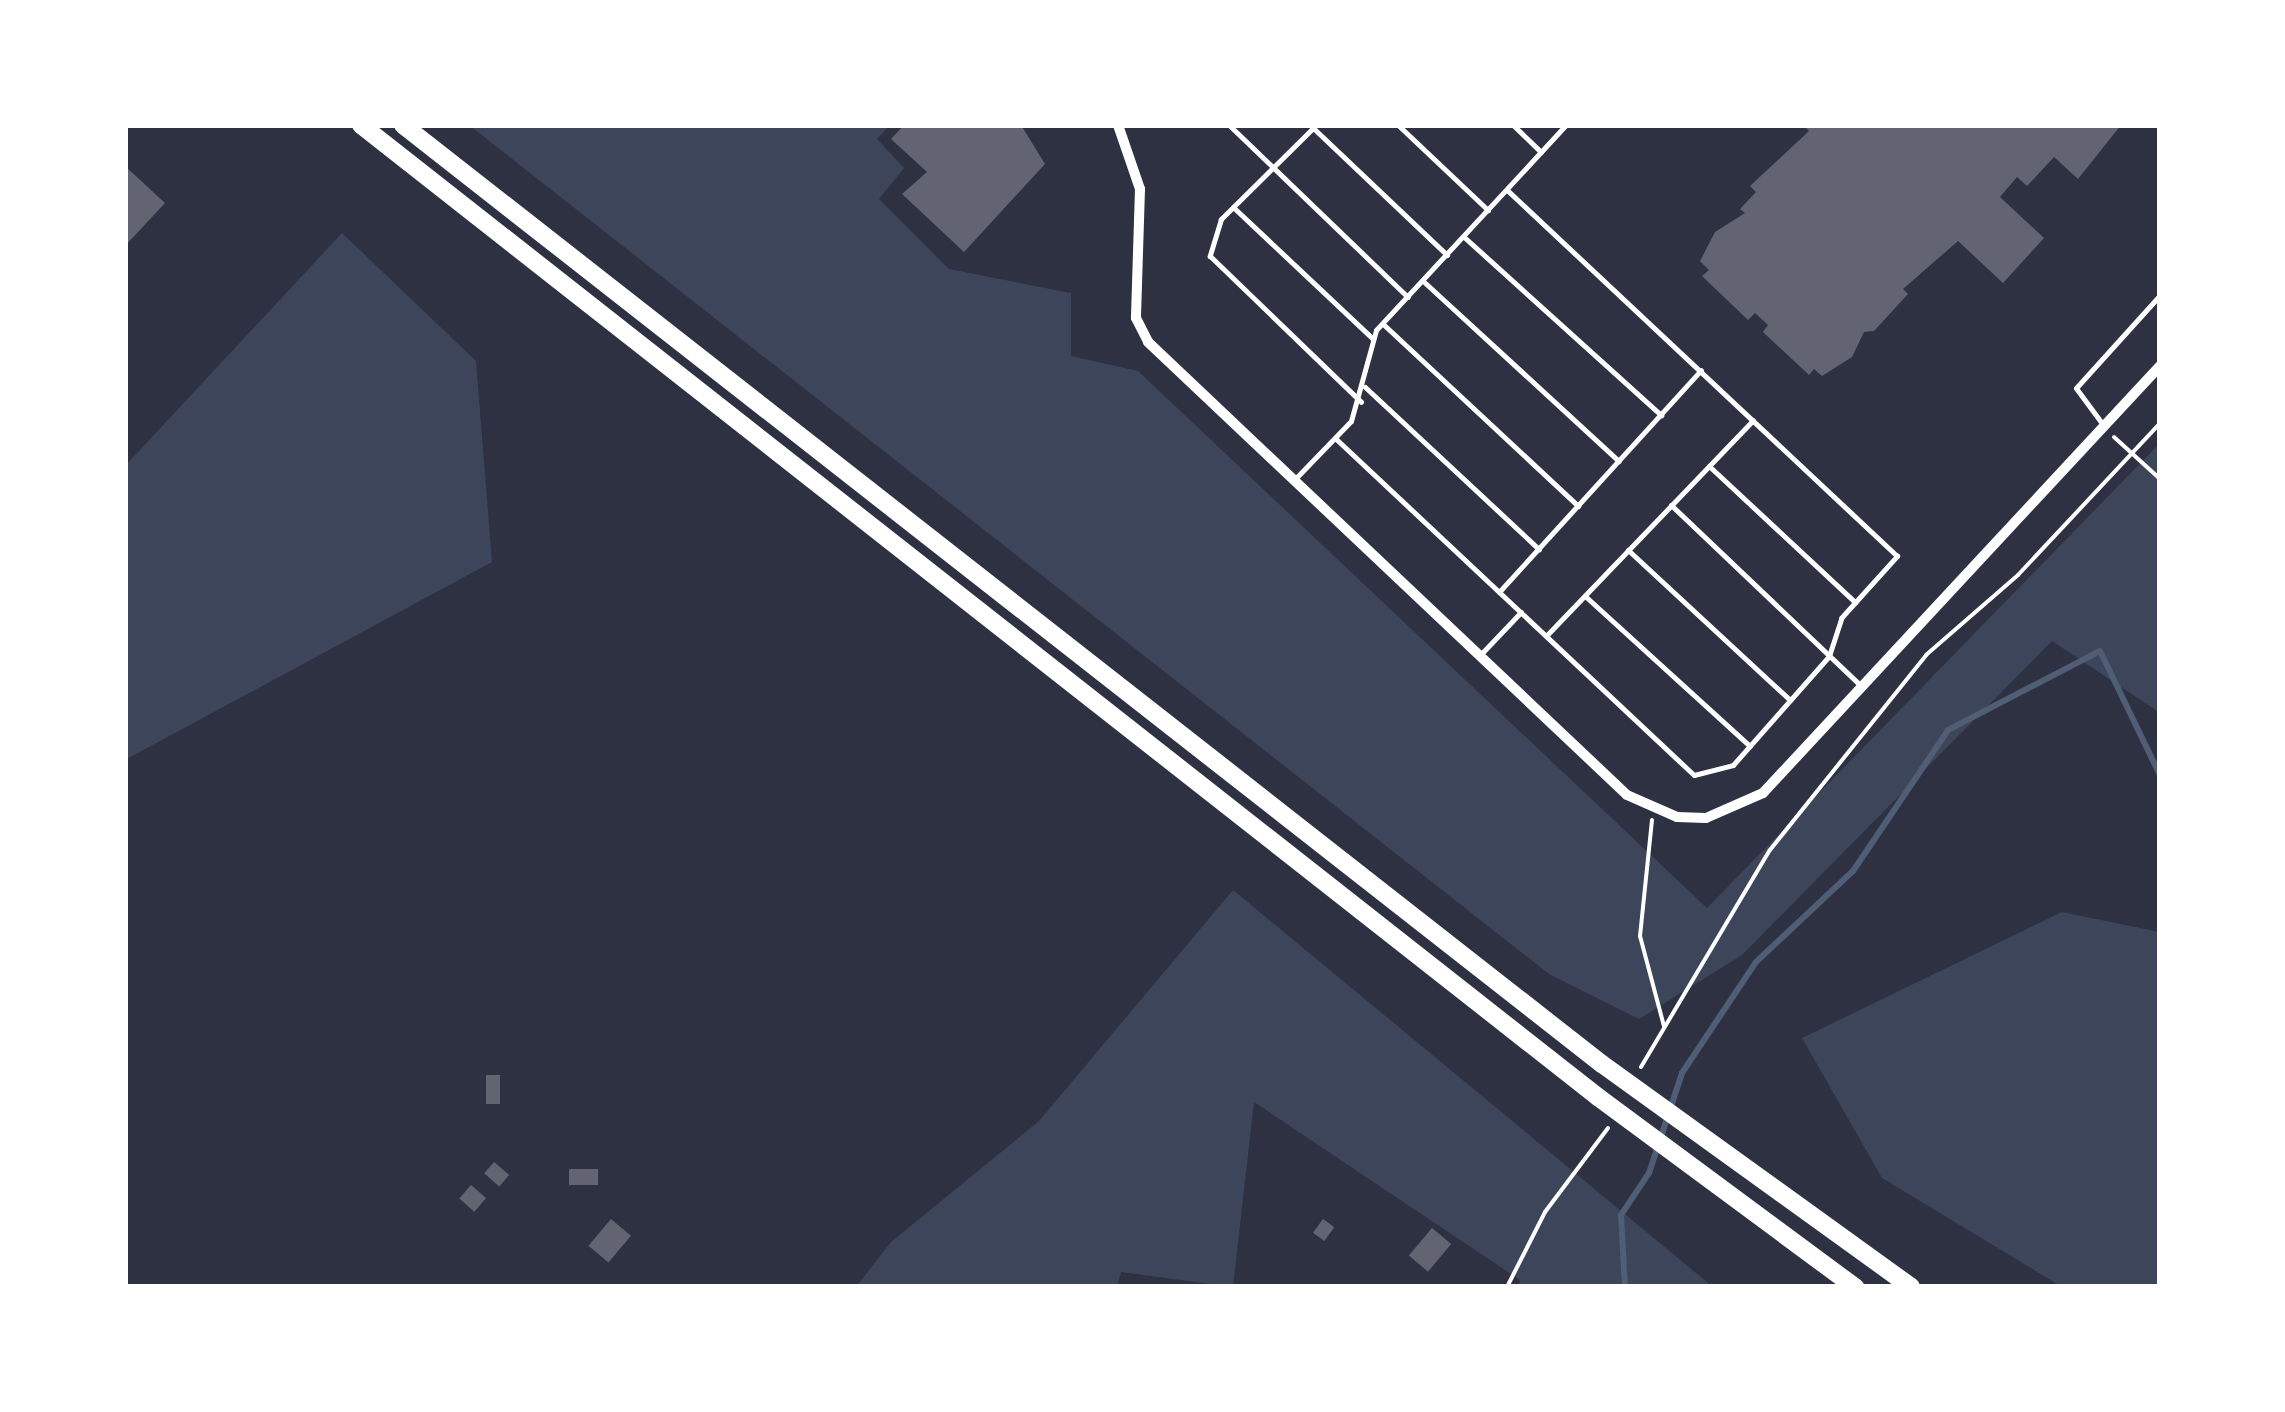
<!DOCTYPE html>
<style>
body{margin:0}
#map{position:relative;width:2285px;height:1412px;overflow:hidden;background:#2d3142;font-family:"Nunito Sans",sans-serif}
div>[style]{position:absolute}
.green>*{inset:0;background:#3c4559}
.stream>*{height:6px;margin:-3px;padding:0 3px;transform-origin:3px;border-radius:3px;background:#4f5d75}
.building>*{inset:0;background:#626471;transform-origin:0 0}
.path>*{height:4px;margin:-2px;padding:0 2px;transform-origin:2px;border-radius:2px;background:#fff}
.service>*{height:5px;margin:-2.5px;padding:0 2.5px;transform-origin:2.5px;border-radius:2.5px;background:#fff}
.minor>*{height:10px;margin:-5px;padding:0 5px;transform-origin:5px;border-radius:5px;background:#fff}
.primary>*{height:18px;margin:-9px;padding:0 9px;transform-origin:9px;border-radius:9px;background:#fff}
span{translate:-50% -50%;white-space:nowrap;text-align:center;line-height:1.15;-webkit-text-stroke:8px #fff;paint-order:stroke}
.frame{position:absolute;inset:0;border:128px solid #fff;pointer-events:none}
</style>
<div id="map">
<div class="green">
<div style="clip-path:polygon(469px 125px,890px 125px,877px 139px,904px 168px,879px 199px,949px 269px,1071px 293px,1071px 356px,1138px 371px,1707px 908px,2160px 443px,2160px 713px,2052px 641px,1742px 955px,1639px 1019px,1549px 974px)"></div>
<div style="clip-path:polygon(342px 233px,476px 361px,492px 562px,125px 760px,125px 466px)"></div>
<div style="clip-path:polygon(1233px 890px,1713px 1287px,1518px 1287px,1520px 1280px,1254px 1102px,1233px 1287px,1121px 1272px,1117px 1287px,856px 1287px,891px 1242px,1039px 1121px)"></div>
<div style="clip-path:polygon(2062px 912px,2160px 932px,2160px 1287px,2062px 1287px,1882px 1178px,1802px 1038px)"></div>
</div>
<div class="stream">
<div style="left:1625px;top:1287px;width:72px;rotate:-93.2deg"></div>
<div style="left:1621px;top:1215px;width:50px;rotate:-56.3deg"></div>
<div style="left:1649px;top:1173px;width:105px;rotate:-71.7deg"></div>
<div style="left:1682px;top:1073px;width:133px;rotate:-56.3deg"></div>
<div style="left:1756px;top:962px;width:133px;rotate:-43.2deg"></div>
<div style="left:1853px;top:871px;width:170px;rotate:-56deg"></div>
<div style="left:1948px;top:730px;width:171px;rotate:-27.5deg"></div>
<div style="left:2100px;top:651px;width:138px;rotate:64.2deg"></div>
</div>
<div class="building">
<div style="clip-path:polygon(904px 125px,1021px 125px,1045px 164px,964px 252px,902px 194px,927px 172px,891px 139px)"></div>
<div style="clip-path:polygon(1803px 125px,2121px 125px,2078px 179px,2054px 157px,2027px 186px,2017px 177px,2000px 197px,2044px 238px,2003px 283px,1958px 241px,1903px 289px,1908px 294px,1874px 331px,1864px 332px,1852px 357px,1822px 376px,1814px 369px,1809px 375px,1763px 332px,1768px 325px,1755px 313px,1748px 320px,1702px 276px,1709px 270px,1700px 261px,1715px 232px,1745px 213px,1740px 209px,1756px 192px,1750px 186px,1809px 131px)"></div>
<div style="clip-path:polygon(125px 166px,165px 203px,125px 246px)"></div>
<div style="left:486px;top:1075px;width:14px;height:29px"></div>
<div style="left:494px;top:1162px;width:20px;height:15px;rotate:41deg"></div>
<div style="left:569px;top:1169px;width:29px;height:16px"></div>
<div style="left:471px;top:1185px;width:20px;height:18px;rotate:41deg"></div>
<div style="left:611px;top:1219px;width:26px;height:35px;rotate:40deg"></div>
<div style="left:1323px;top:1219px;width:14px;height:17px;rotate:36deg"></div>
<div style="left:1432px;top:1228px;width:25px;height:36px;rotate:40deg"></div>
</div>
<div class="path">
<div style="left:2114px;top:437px;width:62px;rotate:42.4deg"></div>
<div style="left:1652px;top:820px;width:117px;rotate:95.9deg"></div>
<div style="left:1640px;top:936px;width:93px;rotate:75.1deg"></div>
<div style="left:1641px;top:1067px;width:252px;rotate:-59.3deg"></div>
<div style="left:1770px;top:850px;width:250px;rotate:-51.3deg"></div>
<div style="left:1926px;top:655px;width:122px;rotate:-41deg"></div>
<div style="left:2018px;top:575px;width:208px;rotate:-46.9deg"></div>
<div style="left:1507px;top:1287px;width:84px;rotate:-63.1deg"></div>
<div style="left:1545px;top:1212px;width:105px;rotate:-53.1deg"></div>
</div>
<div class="service">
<div style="left:1229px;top:125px;width:248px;rotate:43.9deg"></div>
<div style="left:1310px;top:125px;width:189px;rotate:43.5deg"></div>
<div style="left:1316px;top:125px;width:134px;rotate:135.3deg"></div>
<div style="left:1221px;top:219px;width:39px;rotate:107deg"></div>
<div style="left:1210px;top:256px;width:210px;rotate:44deg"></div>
<div style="left:1398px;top:125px;width:124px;rotate:43.4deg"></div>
<div style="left:1513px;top:125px;width:39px;rotate:44deg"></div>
<div style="left:1233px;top:207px;width:192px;rotate:43.3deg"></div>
<div style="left:1464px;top:237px;width:266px;rotate:42.1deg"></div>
<div style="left:1423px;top:281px;width:266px;rotate:42.6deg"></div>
<div style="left:1383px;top:324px;width:267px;rotate:43deg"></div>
<div style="left:1365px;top:387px;width:238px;rotate:43deg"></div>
<div style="left:2104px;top:426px;width:47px;rotate:-126.4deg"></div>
<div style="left:2076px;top:388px;width:125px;rotate:-47.9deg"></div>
<div style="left:1335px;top:438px;width:492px;rotate:43.2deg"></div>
<div style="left:1694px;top:775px;width:40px;rotate:-14.4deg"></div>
<div style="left:1733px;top:765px;width:145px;rotate:-48.6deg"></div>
<div style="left:1829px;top:656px;width:40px;rotate:-72deg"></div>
<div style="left:1841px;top:618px;width:84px;rotate:-47.9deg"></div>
<div style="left:1897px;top:556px;width:535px;rotate:-136.82deg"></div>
<div style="left:1709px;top:466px;width:200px;rotate:43deg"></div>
<div style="left:1294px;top:480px;width:82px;rotate:-46deg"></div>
<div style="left:1351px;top:421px;width:94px;rotate:-74.6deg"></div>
<div style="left:1376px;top:330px;width:280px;rotate:-47.2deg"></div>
<div style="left:1671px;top:505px;width:262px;rotate:43.6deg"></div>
<div style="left:1628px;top:550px;width:221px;rotate:42.8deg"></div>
<div style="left:1499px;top:592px;width:300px;rotate:-47.7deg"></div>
<div style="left:1585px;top:596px;width:223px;rotate:42.3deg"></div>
<div style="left:1546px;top:636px;width:299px;rotate:-46.2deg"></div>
<div style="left:1481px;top:654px;width:58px;rotate:-46.4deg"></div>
</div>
<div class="minor">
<div style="left:1118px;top:125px;width:68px;rotate:71deg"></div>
<div style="left:1140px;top:189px;width:129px;rotate:91.8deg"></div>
<div style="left:1136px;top:318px;width:27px;rotate:63deg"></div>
<div style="left:1148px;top:342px;width:659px;rotate:43.4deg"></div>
<div style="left:1627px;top:795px;width:55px;rotate:23.7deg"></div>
<div style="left:1677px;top:817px;width:29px;rotate:2deg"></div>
<div style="left:1706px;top:818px;width:62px;rotate:-23.7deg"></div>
<div style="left:1763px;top:793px;width:583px;rotate:-47.09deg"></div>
</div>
<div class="primary">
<div style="left:361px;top:125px;width:1573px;rotate:38.16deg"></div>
<div style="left:1598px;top:1097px;width:320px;rotate:36.5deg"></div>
<div style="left:403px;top:125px;width:1523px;rotate:38.07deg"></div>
<div style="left:1602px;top:1064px;width:381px;rotate:35.8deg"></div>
</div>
<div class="frame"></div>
</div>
